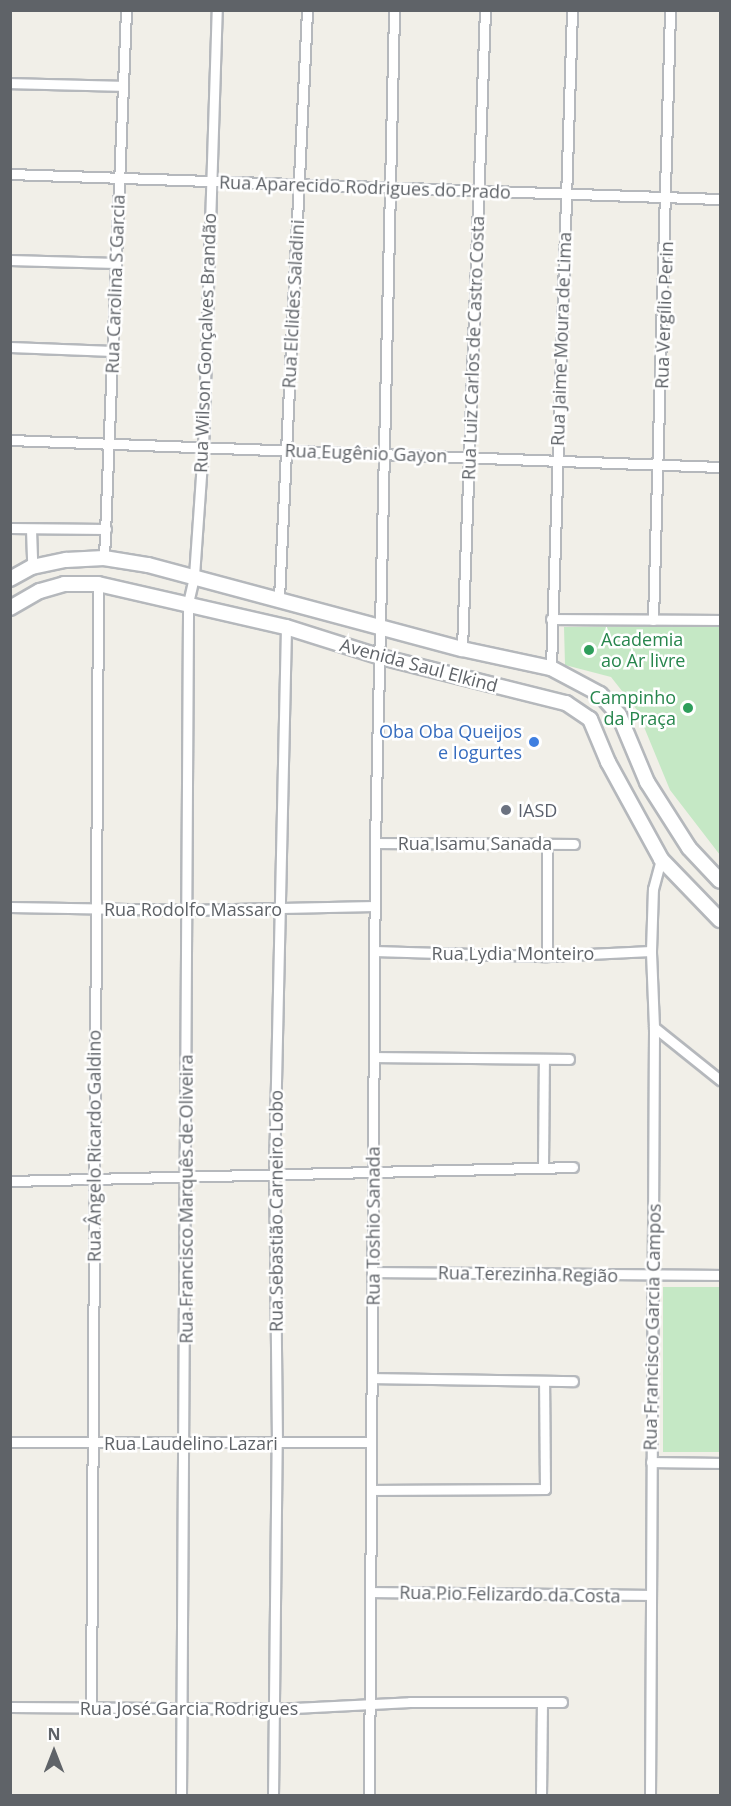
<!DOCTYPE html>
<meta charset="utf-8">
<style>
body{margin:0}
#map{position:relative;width:731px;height:1806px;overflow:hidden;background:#f1efe8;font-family:"Open Sans",sans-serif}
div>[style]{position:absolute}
.green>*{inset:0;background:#c5e8c5;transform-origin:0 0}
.roads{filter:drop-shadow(2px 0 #b5b8bc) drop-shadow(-2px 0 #b5b8bc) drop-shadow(0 2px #b5b8bc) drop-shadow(0 -2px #b5b8bc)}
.minor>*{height:9px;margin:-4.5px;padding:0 4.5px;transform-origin:4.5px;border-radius:4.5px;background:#fff}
.secondary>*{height:14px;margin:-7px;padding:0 7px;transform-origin:7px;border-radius:7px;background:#fff}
.dots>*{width:16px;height:16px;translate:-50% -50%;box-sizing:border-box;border:3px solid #fff;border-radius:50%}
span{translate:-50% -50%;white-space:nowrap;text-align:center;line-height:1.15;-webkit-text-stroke:5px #fff;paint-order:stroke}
.street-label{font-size:18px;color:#5f6368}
.leisure-label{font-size:18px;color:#27864d}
.left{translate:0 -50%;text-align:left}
.right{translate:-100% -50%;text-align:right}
.shop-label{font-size:18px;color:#366cbe}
.worship-label{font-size:18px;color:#5b616d}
.frame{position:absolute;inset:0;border:12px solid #5f6368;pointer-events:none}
.north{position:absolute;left:24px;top:1722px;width:60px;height:60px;-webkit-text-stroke:4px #fff;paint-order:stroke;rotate:0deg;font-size:16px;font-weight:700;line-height:24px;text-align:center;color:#5f6368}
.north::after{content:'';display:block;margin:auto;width:21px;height:27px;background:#5f6368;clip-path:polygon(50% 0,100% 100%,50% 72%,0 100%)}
</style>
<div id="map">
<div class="green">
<div style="clip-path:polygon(720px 626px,720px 855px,670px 790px,637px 710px,611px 677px,565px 665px,564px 627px)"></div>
<div style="left:663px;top:1287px;width:57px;height:165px"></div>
</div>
<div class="roads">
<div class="minor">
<div style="left:10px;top:83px;width:113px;rotate:1.5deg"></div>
<div style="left:10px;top:174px;width:710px;rotate:2.02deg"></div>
<div style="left:10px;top:260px;width:106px;rotate:1.6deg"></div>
<div style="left:10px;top:347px;width:103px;rotate:2.2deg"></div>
<div style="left:10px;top:440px;width:711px;rotate:2.18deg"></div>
<div style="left:10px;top:528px;width:96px;rotate:0.6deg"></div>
<div style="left:31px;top:529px;width:38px;rotate:88deg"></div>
<div style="left:104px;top:558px;width:548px;rotate:-87.7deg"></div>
<div style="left:279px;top:598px;width:589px;rotate:-87.27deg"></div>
<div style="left:551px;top:619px;width:169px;rotate:0.3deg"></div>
<div style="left:653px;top:620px;width:610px;rotate:-88.4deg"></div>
<div style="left:462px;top:649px;width:639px;rotate:-87.94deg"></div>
<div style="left:551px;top:668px;width:658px;rotate:-88.17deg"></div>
<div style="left:375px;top:843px;width:199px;rotate:0.3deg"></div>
<div style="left:547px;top:844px;width:112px;rotate:90deg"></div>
<div style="left:10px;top:907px;width:177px;rotate:1deg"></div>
<div style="left:187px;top:910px;width:188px;rotate:-1.2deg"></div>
<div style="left:374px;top:951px;width:173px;rotate:1.7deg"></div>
<div style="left:547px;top:956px;width:104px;rotate:-2.8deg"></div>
<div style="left:654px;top:1027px;width:85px;rotate:38.8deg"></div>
<div style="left:374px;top:1057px;width:195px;rotate:0.6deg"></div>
<div style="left:543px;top:1166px;width:107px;rotate:-89.5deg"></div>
<div style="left:10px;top:1181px;width:563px;rotate:-1.42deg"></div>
<div style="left:372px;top:1272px;width:348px;rotate:0.5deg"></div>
<div style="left:372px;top:1378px;width:201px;rotate:0.9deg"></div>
<div style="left:10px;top:1442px;width:361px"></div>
<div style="left:651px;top:1462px;width:69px;rotate:0.8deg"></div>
<div style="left:371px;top:1490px;width:174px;rotate:-0.3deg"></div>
<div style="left:545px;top:1489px;width:108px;rotate:-90.5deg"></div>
<div style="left:370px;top:1592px;width:281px;rotate:0.6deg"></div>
<div style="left:10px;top:1707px;width:264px;rotate:0.4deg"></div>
<div style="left:274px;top:1709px;width:136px;rotate:-2.9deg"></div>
<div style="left:410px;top:1702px;width:152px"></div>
<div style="left:91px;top:1707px;width:1123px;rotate:-89.64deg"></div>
<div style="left:181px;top:1796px;width:1193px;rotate:-89.66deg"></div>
<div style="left:188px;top:603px;width:28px;rotate:-77deg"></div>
<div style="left:194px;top:576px;width:128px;rotate:-86deg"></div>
<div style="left:203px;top:448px;width:438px;rotate:-88.2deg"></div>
<div style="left:273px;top:1796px;width:353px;rotate:-89.4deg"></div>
<div style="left:277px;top:1443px;width:270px;rotate:-90.6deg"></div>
<div style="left:274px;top:1173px;width:546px;rotate:-88.74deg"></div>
<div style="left:369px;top:1796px;width:953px;rotate:-89.64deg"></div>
<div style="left:375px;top:843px;width:833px;rotate:-88.69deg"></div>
<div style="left:541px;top:1796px;width:94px;rotate:-89.4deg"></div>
<div style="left:650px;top:1796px;width:769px;rotate:-89.7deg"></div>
<div style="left:654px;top:1027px;width:76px;rotate:-92.3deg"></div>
<div style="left:651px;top:951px;width:62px;rotate:-88.2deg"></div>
<div style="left:653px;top:889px;width:31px;rotate:-75deg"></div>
</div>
<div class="secondary">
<div style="left:10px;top:579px;width:25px;rotate:-29deg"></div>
<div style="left:32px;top:567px;width:35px;rotate:-12deg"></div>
<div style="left:66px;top:560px;width:38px;rotate:-3deg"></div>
<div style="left:104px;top:558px;width:45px;rotate:9deg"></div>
<div style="left:148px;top:565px;width:325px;rotate:15deg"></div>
<div style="left:462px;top:649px;width:91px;rotate:12.1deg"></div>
<div style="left:551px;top:668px;width:55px;rotate:28deg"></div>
<div style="left:600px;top:694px;width:28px;rotate:48deg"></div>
<div style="left:619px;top:715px;width:73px;rotate:67.3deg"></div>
<div style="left:647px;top:782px;width:78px;rotate:57.5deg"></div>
<div style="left:689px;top:848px;width:45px;rotate:46.8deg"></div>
<div style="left:10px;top:608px;width:34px;rotate:-30deg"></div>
<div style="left:40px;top:591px;width:25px;rotate:-16deg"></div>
<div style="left:64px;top:584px;width:34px"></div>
<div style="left:98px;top:584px;width:193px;rotate:12.9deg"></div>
<div style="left:286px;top:627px;width:100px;rotate:17.5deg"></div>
<div style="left:381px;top:657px;width:191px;rotate:14deg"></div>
<div style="left:566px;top:703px;width:29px;rotate:34deg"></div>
<div style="left:590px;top:719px;width:47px;rotate:67.3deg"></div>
<div style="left:608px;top:762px;width:111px;rotate:61.3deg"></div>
<div style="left:661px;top:859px;width:85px;rotate:46deg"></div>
</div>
</div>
<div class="dots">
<div style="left:589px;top:650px;background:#2e9e5b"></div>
<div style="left:688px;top:708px;background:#2e9e5b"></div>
<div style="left:534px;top:742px;background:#3f7fe0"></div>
<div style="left:506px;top:810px;background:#6b7280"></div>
</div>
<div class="street-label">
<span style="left:365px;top:187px;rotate:2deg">Rua Aparecido Rodrigues do Prado</span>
<span style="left:115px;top:284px;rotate:-88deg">Rua Carolina S Garcia</span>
<span style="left:293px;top:304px;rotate:-87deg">Rua Elclides Saladini</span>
<span style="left:664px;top:315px;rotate:-88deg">Rua Vergílio Perin</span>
<span style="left:561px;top:339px;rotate:-88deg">Rua Jaime Moura de Lima</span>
<span style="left:205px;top:343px;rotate:-88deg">Rua Wilson Gonçalves Brandão</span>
<span style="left:473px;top:348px;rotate:-88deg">Rua Luiz Carlos de Castro Costa</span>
<span style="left:366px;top:453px;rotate:2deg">Rua Eugênio Gayon</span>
<span style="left:419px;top:665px;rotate:15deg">Avenida Saul Elkind</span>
<span style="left:475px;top:843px">Rua Isamu Sanada</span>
<span style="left:193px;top:909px">Rua Rodolfo Massaro</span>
<span style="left:513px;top:953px">Rua Lydia Monteiro</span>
<span style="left:94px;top:1146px;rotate:-90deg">Rua Ângelo Ricardo Galdino</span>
<span style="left:186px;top:1199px;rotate:-90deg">Rua Francisco Marquês de Oliveira</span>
<span style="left:276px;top:1211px;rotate:-90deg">Rua Sebastião Carneiro Lobo</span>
<span style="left:373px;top:1226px;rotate:-90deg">Rua Toshio Sanada</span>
<span style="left:528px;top:1274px;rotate:1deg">Rua Terezinha Região</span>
<span style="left:652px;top:1327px;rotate:-89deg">Rua Francisco Garcia Campos</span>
<span style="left:191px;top:1443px">Rua Laudelino Lazari</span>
<span style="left:510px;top:1594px;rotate:1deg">Rua Pio Felizardo da Costa</span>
<span style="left:189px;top:1708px">Rua José Garcia Rodrigues</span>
</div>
<div class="leisure-label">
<span class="left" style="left:601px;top:650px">Academia<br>ao Ar livre</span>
<span class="right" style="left:676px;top:708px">Campinho<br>da Praça</span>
</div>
<div class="shop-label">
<span class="right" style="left:522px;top:742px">Oba Oba Queijos<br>e Iogurtes</span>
</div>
<div class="worship-label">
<span class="left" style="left:518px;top:810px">IASD</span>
</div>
<div class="frame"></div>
<div class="north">N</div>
</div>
